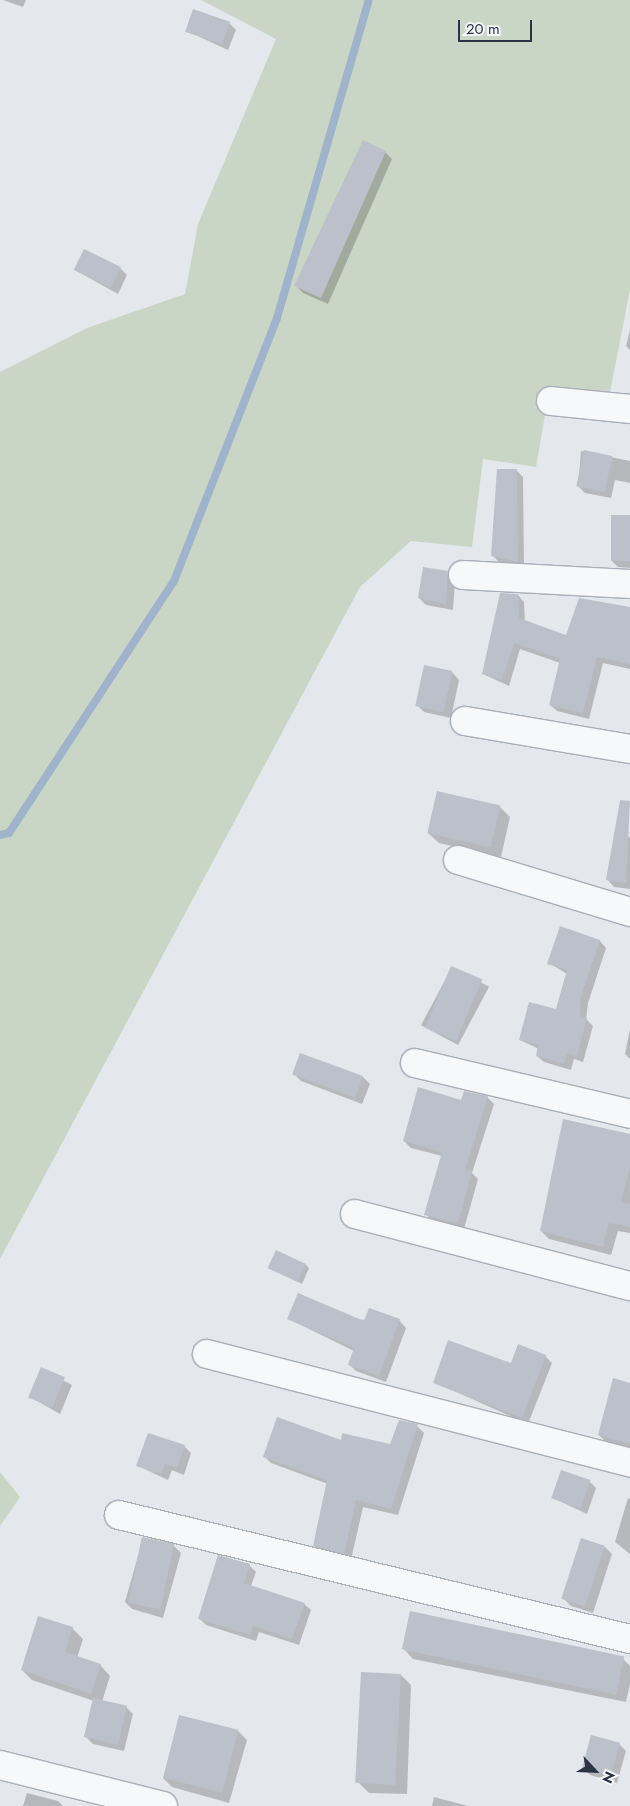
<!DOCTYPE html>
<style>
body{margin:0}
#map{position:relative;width:630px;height:1806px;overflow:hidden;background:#e4e7ec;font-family:Jost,sans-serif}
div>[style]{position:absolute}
.green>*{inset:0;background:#c9d6c5}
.shadow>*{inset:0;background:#0003;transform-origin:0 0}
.stream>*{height:8px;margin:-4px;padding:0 4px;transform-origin:4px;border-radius:4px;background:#9fb4cc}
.building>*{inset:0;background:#bbc0ca;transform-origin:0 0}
.roads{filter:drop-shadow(1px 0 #a9aeb7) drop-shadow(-1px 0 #a9aeb7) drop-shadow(0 1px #a9aeb7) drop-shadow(0 -1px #a9aeb7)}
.minor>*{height:28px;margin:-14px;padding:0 14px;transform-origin:14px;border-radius:14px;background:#f7f8fa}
span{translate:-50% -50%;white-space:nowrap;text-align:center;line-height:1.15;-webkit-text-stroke:4.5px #f4f6f9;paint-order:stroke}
.north{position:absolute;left:570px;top:1746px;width:50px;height:50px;-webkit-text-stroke:4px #f4f6f9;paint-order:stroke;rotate:115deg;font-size:14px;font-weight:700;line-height:20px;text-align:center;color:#2b3445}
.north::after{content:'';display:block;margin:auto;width:18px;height:22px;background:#2b3445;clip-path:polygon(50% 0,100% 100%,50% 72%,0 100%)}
.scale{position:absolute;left:458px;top:20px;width:74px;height:22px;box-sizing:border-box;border:2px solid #2b3445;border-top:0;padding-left:6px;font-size:15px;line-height:18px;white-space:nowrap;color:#2b3445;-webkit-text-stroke:4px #f4f6f9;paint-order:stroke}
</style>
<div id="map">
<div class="green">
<div style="clip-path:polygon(201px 0,630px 0,630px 290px,610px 392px,550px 386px,536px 467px,483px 459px,472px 547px,411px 541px,360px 587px,0 1259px,0 372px,87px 328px,185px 294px,198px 224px,276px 39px)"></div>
<div style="clip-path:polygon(0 1472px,20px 1497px,0 1526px)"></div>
</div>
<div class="shadow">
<div style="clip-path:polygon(3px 0,26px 0,23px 7px)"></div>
<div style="clip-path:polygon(229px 23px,236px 30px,228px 50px,187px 31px)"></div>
<div style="clip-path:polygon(385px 152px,392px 159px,328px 304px,303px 293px,296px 286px)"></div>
<div style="clip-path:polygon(120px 268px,127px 275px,118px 294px,75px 270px)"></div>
<div style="clip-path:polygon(630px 330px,630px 350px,626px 346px)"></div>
<div style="clip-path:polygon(581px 451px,630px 461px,630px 483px,615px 480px,611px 498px,585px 493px,578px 486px)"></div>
<div style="clip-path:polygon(516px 470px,523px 477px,524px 568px,499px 562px,492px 555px)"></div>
<div style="clip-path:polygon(630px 516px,630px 568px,618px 567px,611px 560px)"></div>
<div style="clip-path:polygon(448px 572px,455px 580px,453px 610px,426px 605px,419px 598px)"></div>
<div style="clip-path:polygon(518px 595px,524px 602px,525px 622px,567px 637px,630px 609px,630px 669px,603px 663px,589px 719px,557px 711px,550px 705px,560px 663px,520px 649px,509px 686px,483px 674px)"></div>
<div style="clip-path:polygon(452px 672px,459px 680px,451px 718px,424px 712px,417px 705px)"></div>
<div style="clip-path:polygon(499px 806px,510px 817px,501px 857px,439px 843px,428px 833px)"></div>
<div style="clip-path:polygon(615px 835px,630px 837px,630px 889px,614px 887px,607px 879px)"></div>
<div style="clip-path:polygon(560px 928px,600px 941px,606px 948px,588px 1003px,586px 1019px,593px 1026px,583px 1062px,574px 1059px,571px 1070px,544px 1062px,537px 1056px,539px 1049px,520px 1040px,557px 1011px,567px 974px,549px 963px)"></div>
<div style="left:452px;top:967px;width:42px;height:66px;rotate:28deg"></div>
<div style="clip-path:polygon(630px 1029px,630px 1059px,625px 1054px)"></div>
<div style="clip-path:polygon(294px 1074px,363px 1077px,370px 1084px,362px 1104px,301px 1081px)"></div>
<div style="clip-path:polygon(487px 1097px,494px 1104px,472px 1173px,478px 1179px,464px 1229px,432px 1221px,426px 1214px,442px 1156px,411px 1148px,404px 1141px,462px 1101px)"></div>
<div style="clip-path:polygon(630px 1136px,630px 1233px,618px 1231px,611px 1255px,549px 1239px,541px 1231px)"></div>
<div style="clip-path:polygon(306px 1265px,309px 1268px,302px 1284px,270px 1267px)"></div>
<div style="clip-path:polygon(289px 1319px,399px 1320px,406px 1328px,386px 1382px,356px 1371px,349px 1364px,354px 1351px)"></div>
<div style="clip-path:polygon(545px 1356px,552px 1363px,528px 1424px,434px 1382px)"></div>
<div style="clip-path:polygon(41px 1369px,72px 1385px,60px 1414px,30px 1397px)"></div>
<div style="clip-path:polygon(630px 1384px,630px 1448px,606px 1442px,599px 1435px)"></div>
<div style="clip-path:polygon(417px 1426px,424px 1433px,398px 1515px,363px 1507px,351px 1560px,321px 1553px,314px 1546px,328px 1484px,271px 1463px,264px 1456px,341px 1441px,391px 1446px)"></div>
<div style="clip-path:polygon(184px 1446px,191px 1453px,184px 1475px,172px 1470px,168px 1480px,138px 1466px)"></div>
<div style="clip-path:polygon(589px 1481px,596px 1488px,587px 1514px,553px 1498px)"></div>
<div style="clip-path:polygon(628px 1498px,630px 1499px,630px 1554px,615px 1542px)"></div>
<div style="clip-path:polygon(143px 1538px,174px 1546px,181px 1553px,163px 1618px,132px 1609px,125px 1602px)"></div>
<div style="clip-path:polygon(605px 1547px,612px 1554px,593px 1613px,571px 1606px,564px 1599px)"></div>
<div style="clip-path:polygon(249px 1565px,256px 1572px,251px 1586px,304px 1604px,311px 1610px,299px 1645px,259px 1632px,256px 1641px,206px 1625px,200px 1619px)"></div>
<div style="clip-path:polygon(72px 1628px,83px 1639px,77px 1658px,100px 1665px,110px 1676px,102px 1702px,126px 1707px,133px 1714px,124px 1751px,93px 1744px,86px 1737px,94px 1701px,32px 1680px,22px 1670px)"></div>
<div style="clip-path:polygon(403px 1648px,623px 1659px,630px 1666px,630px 1684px,626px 1702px,413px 1659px)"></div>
<div style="clip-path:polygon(401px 1675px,411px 1685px,407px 1794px,369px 1793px,358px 1782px)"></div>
<div style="clip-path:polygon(180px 1716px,238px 1731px,247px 1740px,229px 1803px,172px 1787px,163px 1778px)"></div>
<div style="clip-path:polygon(619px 1744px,626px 1751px,617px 1783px,590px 1775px,583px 1768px)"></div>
<div style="clip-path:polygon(27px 1793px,58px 1801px,63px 1806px,23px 1806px)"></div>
<div style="clip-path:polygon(434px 1797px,468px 1806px,432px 1806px)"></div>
</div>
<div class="stream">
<div style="left:0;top:835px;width:9px;rotate:-13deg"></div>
<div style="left:9px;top:833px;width:301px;rotate:-56.8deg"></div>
<div style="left:174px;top:581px;width:282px;rotate:-68.6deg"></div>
<div style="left:277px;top:318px;width:331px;rotate:-73.9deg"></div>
</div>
<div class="building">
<div style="left:193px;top:9px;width:39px;height:24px;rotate:19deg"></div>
<div style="clip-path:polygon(363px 140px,386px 151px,321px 298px,294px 286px)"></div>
<div style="left:84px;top:249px;width:41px;height:23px;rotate:26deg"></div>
<div style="left:584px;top:450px;width:29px;height:37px;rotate:12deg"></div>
<div style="clip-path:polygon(497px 469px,517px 469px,518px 562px,491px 556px)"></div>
<div style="left:611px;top:515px;width:19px;height:46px"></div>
<div style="clip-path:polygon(423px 567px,448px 571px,446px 604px,418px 598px)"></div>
<div style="clip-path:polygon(500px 593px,518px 594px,519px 618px,566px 635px,579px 598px,630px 607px,630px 664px,597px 657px,583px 713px,549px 705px,560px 659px,514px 643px,502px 680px,482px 674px)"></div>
<div style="left:424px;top:665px;width:29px;height:42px;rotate:12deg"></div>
<div style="left:437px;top:791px;width:65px;height:43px;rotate:13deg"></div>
<div style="clip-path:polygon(620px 800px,630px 801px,626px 883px,606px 880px)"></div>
<div style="clip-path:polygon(560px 926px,600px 940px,581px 996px,580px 1016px,587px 1018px,577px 1056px,567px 1053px,564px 1064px,536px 1056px,538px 1045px,519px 1040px,529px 1002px,556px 1009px,567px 970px,547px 964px)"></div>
<div style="left:451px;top:966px;width:34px;height:67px;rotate:23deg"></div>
<div style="left:300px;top:1053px;width:67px;height:23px;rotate:20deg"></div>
<div style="clip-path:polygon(418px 1087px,461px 1100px,464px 1091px,488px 1096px,465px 1170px,472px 1171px,458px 1223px,424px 1215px,442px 1152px,403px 1141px)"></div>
<div style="clip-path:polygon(563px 1119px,630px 1134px,630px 1167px,621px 1202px,630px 1204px,630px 1227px,609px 1223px,603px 1247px,540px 1231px)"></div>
<div style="left:276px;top:1250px;width:33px;height:20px;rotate:25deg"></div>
<div style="clip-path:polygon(298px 1293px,364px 1321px,369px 1308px,400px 1319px,379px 1376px,348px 1365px,354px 1348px,287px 1319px)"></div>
<div style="clip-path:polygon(448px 1340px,511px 1363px,518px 1344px,546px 1355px,522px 1418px,433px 1383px)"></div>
<div style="left:41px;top:1367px;width:26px;height:33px;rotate:23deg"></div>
<div style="clip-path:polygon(613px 1378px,630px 1383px,630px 1444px,598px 1435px)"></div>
<div style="clip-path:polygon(277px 1417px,341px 1440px,342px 1433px,390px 1444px,399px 1420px,418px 1424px,391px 1509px,356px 1500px,344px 1554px,313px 1546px,327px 1480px,263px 1457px)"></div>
<div style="clip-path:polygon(148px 1433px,185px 1445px,177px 1468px,165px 1464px,161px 1474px,136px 1466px)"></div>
<div style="left:561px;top:1470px;width:31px;height:30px;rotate:19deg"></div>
<div style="left:142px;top:1537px;width:33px;height:67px;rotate:12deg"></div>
<div style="left:581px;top:1538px;width:25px;height:64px;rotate:18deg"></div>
<div style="clip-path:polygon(218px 1555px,250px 1564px,244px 1583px,305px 1603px,292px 1639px,253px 1626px,250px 1635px,198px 1619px)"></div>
<div style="left:410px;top:1611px;width:219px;height:39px;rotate:12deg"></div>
<div style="clip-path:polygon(38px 1616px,73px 1627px,65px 1652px,101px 1664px,91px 1694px,21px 1670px)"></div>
<div style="left:361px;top:1672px;width:40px;height:111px;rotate:3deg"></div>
<div style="left:93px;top:1698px;width:35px;height:40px;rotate:13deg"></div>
<div style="left:179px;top:1715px;width:61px;height:65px;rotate:14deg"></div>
<div style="left:591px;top:1735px;width:30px;height:34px;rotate:15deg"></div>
</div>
<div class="roads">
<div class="minor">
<div style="left:551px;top:401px;width:79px;rotate:5.8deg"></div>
<div style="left:463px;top:575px;width:167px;rotate:3.1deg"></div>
<div style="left:465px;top:721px;width:167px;rotate:9.6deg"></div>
<div style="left:458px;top:860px;width:180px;rotate:16.8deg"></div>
<div style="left:415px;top:1063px;width:221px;rotate:13.3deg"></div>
<div style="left:355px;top:1214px;width:284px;rotate:14.7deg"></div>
<div style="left:207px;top:1354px;width:437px;rotate:14.4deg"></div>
<div style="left:119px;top:1515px;width:526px;rotate:13.64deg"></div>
<div style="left:0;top:1765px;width:168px;rotate:14.1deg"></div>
</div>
</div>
<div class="north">N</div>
<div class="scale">20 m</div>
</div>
